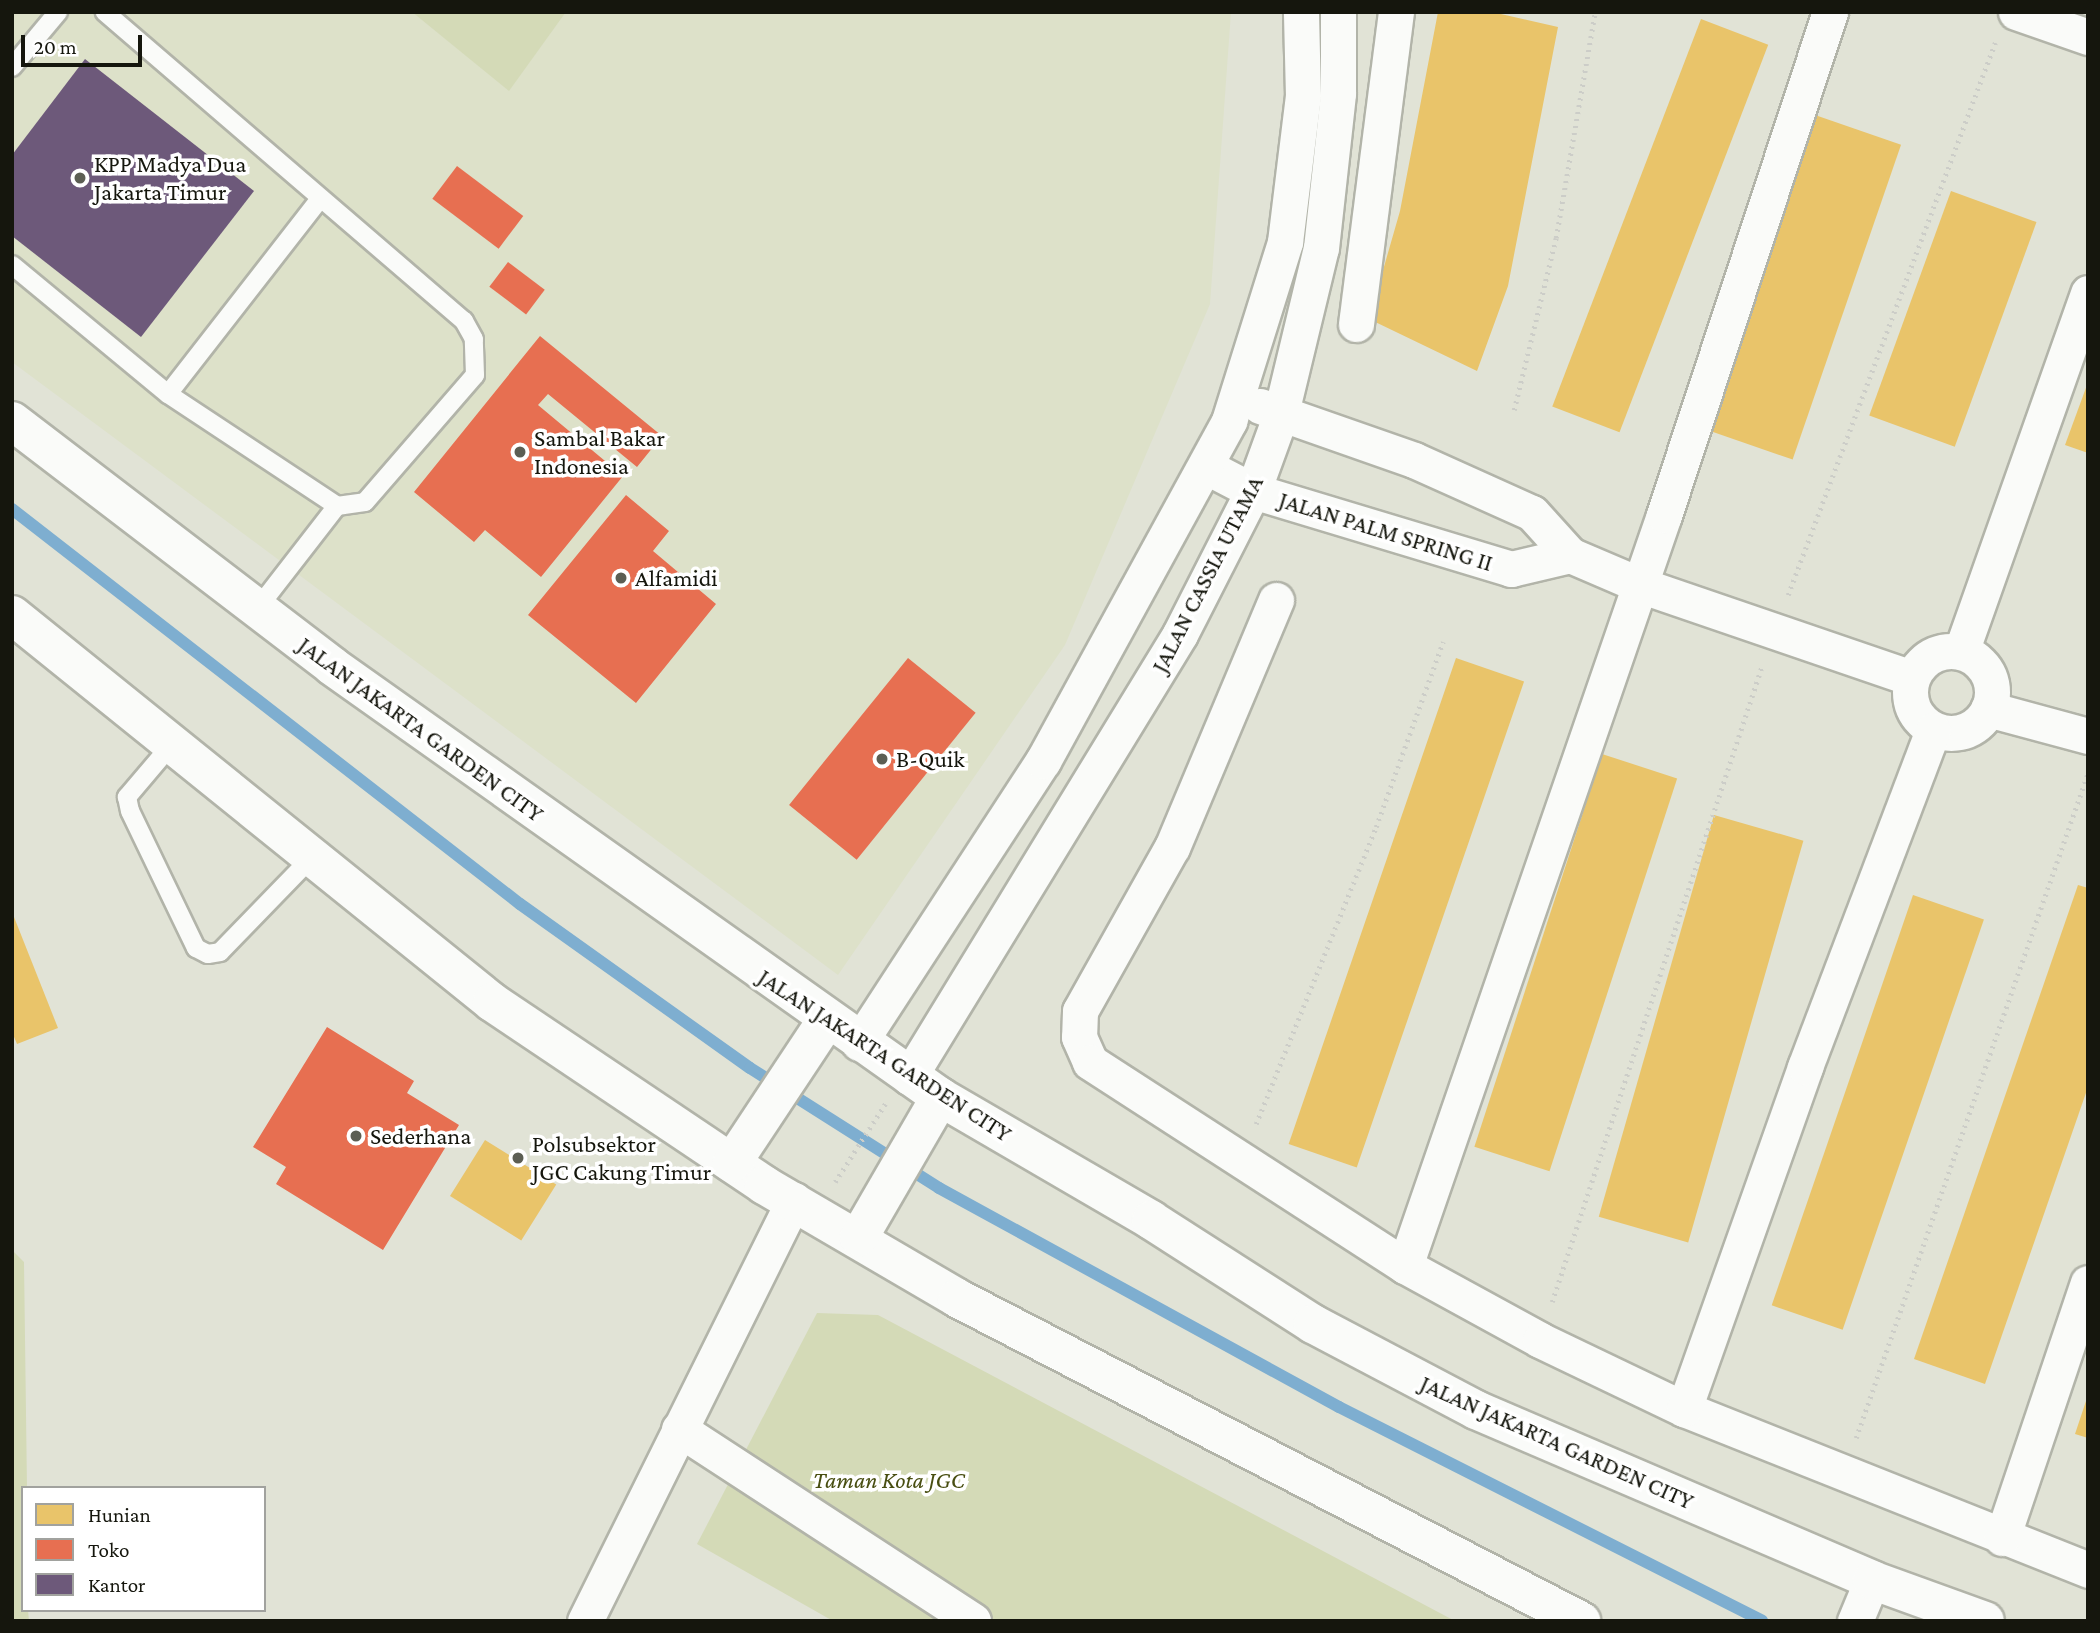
<!DOCTYPE html>
<style>
body{margin:0}
#map{position:relative;width:2100px;height:1633px;overflow:hidden;background:#e1e3d6;font-family:"Crimson Pro",serif}
div>[style]{position:absolute}
.built>*{inset:0;background:#dde1c9}
.green>*{inset:0;background:#d4dab7}
.homes>*{inset:0;background:#e9c46a;transform-origin:0 0}
.shops>*{inset:0;background:#e76f51;transform-origin:0 0}
.offices>*{inset:0;background:#6d597a}
.stream>*{height:12px;margin:-6px;padding:0 6px;transform-origin:6px;border-radius:6px;background:#7eaed0}
.path>*{height:4.5px;margin-top:-2.25px;transform-origin:0;background:repeating-linear-gradient(90deg,#cccdc8 0 2px,transparent 0 7px)}
.roads{filter:drop-shadow(2px 0 #b2b4a9) drop-shadow(-2px 0 #b2b4a9) drop-shadow(0 2px #b2b4a9) drop-shadow(0 -2px #b2b4a9)}
.service>*{height:18px;margin:-9px;padding:0 9px;transform-origin:9px;border-radius:9px;background:#fafbf9}
.minor>*{height:35px;margin:-17.5px;padding:0 17.5px;transform-origin:17.5px;border-radius:17.5px;background:#fafbf9}
.minor>.ring{margin:-17.5px;padding:0;box-sizing:content-box;background:none;border:35px solid #fafbf9;border-radius:50%}
.tertiary>*{height:38px;margin:-19px;padding:0 19px;transform-origin:19px;border-radius:19px;background:#fafbf9}
.dots>*{width:19px;height:19px;translate:-50% -50%;box-sizing:border-box;border:4px solid #fff;border-radius:50%}
span{translate:-50% -50%;white-space:nowrap;text-align:center;line-height:1.15;-webkit-text-stroke:7px #fff;paint-order:stroke}
.poi-label{font-size:24px;color:#15160d}
.left{translate:0 -50%;text-align:left}
.street-label{font-size:24px;color:#15160d}
.park-label{font-size:24px;color:#484e11;font-style:italic}
.frame{position:absolute;inset:0;border:14px solid #15160d;pointer-events:none}
.legend{position:absolute;left:21px;top:1486px;width:245px;height:126px;box-sizing:border-box;background:#fff;border:2px solid #a1a29e;margin:0;padding:9px 12px;list-style:none;font-size:21px;color:#15160d}
.legend li{display:flex;align-items:center;gap:14px;height:35px}
.legend b{width:35px;border:2px solid #a1a29e}
.scale{position:absolute;left:21px;top:35px;width:121px;height:32px;box-sizing:border-box;border:4px solid #15160d;border-top:0;padding-left:9px;font-size:21px;line-height:24px;white-space:nowrap;color:#15160d;-webkit-text-stroke:5px #fff;paint-order:stroke}
</style>
<div id="map">
<div class="built">
<div style="clip-path:polygon(12px 12px,412px 12px,509px 90px,566px 12px,1231px 12px,1210px 304px,1065px 645px,838px 975px,12px 362px)"></div>
</div>
<div class="green">
<div style="clip-path:polygon(412px 12px,566px 12px,509px 91px)"></div>
<div style="clip-path:polygon(12px 1250px,24px 1262px,27px 1488px,23px 1488px,23px 1610px,28px 1610px,29px 1621px,12px 1621px)"></div>
<div style="clip-path:polygon(817px 1313px,878px 1315px,1455px 1621px,833px 1621px,697px 1544px)"></div>
</div>
<div class="homes">
<div style="clip-path:polygon(1438px 12px,1492px 12px,1558px 27px,1508px 286px,1477px 371px,1369px 319px,1400px 211px)"></div>
<div style="left:1701px;top:19px;width:72px;height:415px;rotate:21deg"></div>
<div style="left:1815px;top:115px;width:91px;height:333px;rotate:19deg"></div>
<div style="left:1951px;top:191px;width:91px;height:239px;rotate:20deg"></div>
<div style="clip-path:polygon(2087px 385px,2088px 385px,2088px 453px,2065px 445px)"></div>
<div style="left:1456px;top:658px;width:72px;height:514px;rotate:19deg"></div>
<div style="left:1602px;top:754px;width:79px;height:413px;rotate:18deg"></div>
<div style="left:1714px;top:815px;width:93px;height:418px;rotate:16deg"></div>
<div style="clip-path:polygon(2078px 885px,2088px 888px,2088px 1087px,1985px 1384px,1914px 1359px)"></div>
<div style="left:1913px;top:895px;width:75px;height:434px;rotate:19deg"></div>
<div style="clip-path:polygon(12px 912px,58px 1028px,17px 1044px,12px 1032px)"></div>
<div style="left:485px;top:1140px;width:84px;height:66px;rotate:32deg"></div>
<div style="clip-path:polygon(2087px 1398px,2088px 1398px,2088px 1438px,2075px 1434px)"></div>
</div>
<div class="shops">
<div style="left:457px;top:166px;width:83px;height:41px;rotate:37deg"></div>
<div style="left:508px;top:262px;width:46px;height:31px;rotate:37deg"></div>
<div style="clip-path:polygon(540px 336px,662px 436px,637px 467px,548px 394px,538px 405px,623px 476px,541px 577px,485px 530px,474px 542px,414px 492px)"></div>
<div style="clip-path:polygon(626px 495px,669px 531px,653px 551px,716px 604px,636px 703px,528px 615px)"></div>
<div style="left:908px;top:658px;width:87px;height:189px;rotate:39deg"></div>
<div style="clip-path:polygon(327px 1027px,414px 1081px,407px 1093px,459px 1125px,383px 1250px,276px 1184px,286px 1167px,253px 1147px)"></div>
</div>
<div class="offices">
<div style="clip-path:polygon(85px 59px,254px 191px,141px 337px,12px 236px,12px 155px)"></div>
</div>
<div class="stream">
<div style="left:12px;top:509px;width:643px;rotate:37.87deg"></div>
<div style="left:520px;top:904px;width:282px;rotate:35.5deg"></div>
<div style="left:750px;top:1068px;width:224px;rotate:32.4deg"></div>
<div style="left:939px;top:1188px;width:456px;rotate:28.7deg"></div>
<div style="left:1339px;top:1407px;width:474px;rotate:26.8deg"></div>
</div>
<div class="path">
<div style="left:1514px;top:410px;width:177px;rotate:-76.3deg"></div>
<div style="left:1556px;top:238px;width:229px;rotate:-80.2deg"></div>
<div style="left:1788px;top:595px;width:590px;rotate:-69.44deg"></div>
<div style="left:1256px;top:1124px;width:320px;rotate:-68deg"></div>
<div style="left:1376px;top:827px;width:197px;rotate:-70.1deg"></div>
<div style="left:835px;top:1182px;width:93px;rotate:-57.3deg"></div>
<div style="left:1552px;top:1302px;width:670px;rotate:-71.73deg"></div>
<div style="left:1856px;top:1438px;width:704px;rotate:-70.77deg"></div>
</div>
<div class="roads">
<div class="service">
<div style="left:12px;top:67px;width:72px;rotate:-50.1deg"></div>
<div style="left:12px;top:265px;width:202px;rotate:39.6deg"></div>
<div style="left:168px;top:394px;width:203px;rotate:33.5deg"></div>
<div style="left:337px;top:506px;width:28px;rotate:-8deg"></div>
<div style="left:365px;top:502px;width:168px;rotate:-49.1deg"></div>
<div style="left:475px;top:375px;width:36px;rotate:-92deg"></div>
<div style="left:474px;top:339px;width:21px;rotate:-119deg"></div>
<div style="left:464px;top:321px;width:474px;rotate:-139.3deg"></div>
<div style="left:168px;top:394px;width:246px;rotate:-52.1deg"></div>
<div style="left:257px;top:609px;width:130px;rotate:-52.2deg"></div>
<div style="left:172px;top:744px;width:70px;rotate:130.3deg"></div>
<div style="left:127px;top:797px;width:14px;rotate:78deg"></div>
<div style="left:130px;top:811px;width:152px;rotate:64.3deg"></div>
<div style="left:196px;top:948px;width:13px;rotate:27deg"></div>
<div style="left:208px;top:954px;width:12px;rotate:-9deg"></div>
<div style="left:220px;top:952px;width:132px;rotate:-45.9deg"></div>
</div>
<div class="minor">
<div style="left:2016px;top:12px;width:76px;rotate:19.1deg"></div>
<div style="left:1356px;top:324px;width:315px;rotate:-82.7deg"></div>
<div style="left:1260px;top:406px;width:163px;rotate:19.3deg"></div>
<div style="left:1414px;top:460px;width:129px;rotate:24.2deg"></div>
<div style="left:1532px;top:513px;width:57px;rotate:47.9deg"></div>
<div style="left:1570px;top:555px;width:76px;rotate:23.2deg"></div>
<div style="left:1640px;top:585px;width:287px;rotate:18.9deg"></div>
<div style="left:1207px;top:467px;width:52px;rotate:27.6deg"></div>
<div style="left:1253px;top:491px;width:270px;rotate:16.8deg"></div>
<div style="left:1511px;top:569px;width:61px;rotate:-13.3deg"></div>
<div style="left:1276px;top:600px;width:268px;rotate:112.8deg"></div>
<div style="left:1172px;top:847px;width:188px;rotate:119.3deg"></div>
<div style="left:1080px;top:1011px;width:26px;rotate:92deg"></div>
<div style="left:1079px;top:1037px;width:27px;rotate:66deg"></div>
<div style="left:1090px;top:1062px;width:375px;rotate:32.9deg"></div>
<div style="left:1405px;top:1266px;width:154px;rotate:28.7deg"></div>
<div style="left:1540px;top:1340px;width:160px;rotate:25.6deg"></div>
<div style="left:1684px;top:1409px;width:435px;rotate:21.7deg"></div>
<div class="ring" style="left:1910px;top:651px;width:47px;height:47px"></div>
<div style="left:1961px;top:652px;width:381px;rotate:-70.5deg"></div>
<div style="left:1988px;top:709px;width:104px;rotate:15.1deg"></div>
<div style="left:859px;top:1043px;width:337px;rotate:-56.9deg"></div>
<div style="left:1043px;top:761px;width:388px;rotate:-61.3deg"></div>
<div style="left:1229px;top:421px;width:188px;rotate:-72.6deg"></div>
<div style="left:1285px;top:242px;width:147px;rotate:-83deg"></div>
<div style="left:1303px;top:96px;width:84px;rotate:-91.4deg"></div>
<div style="left:909px;top:1077px;width:519px;rotate:-58.54deg"></div>
<div style="left:1180px;top:634px;width:161px;rotate:-63deg"></div>
<div style="left:1253px;top:491px;width:79px;rotate:-70deg"></div>
<div style="left:1280px;top:417px;width:174px;rotate:-76.4deg"></div>
<div style="left:1321px;top:248px;width:156px;rotate:-83.7deg"></div>
<div style="left:1338px;top:93px;width:81px;rotate:-90deg"></div>
<div style="left:1405px;top:1266px;width:794px;rotate:-70.97deg"></div>
<div style="left:1664px;top:515px;width:530px;rotate:-71.74deg"></div>
<div style="left:1684px;top:1409px;width:363px;rotate:-70.5deg"></div>
<div style="left:1805px;top:1067px;width:360px;rotate:-69.2deg"></div>
<div style="left:679px;top:1429px;width:351px;rotate:33.1deg"></div>
<div style="left:2002px;top:1538px;width:269px;rotate:-71.4deg"></div>
<div style="left:585px;top:1621px;width:470px;rotate:-63.6deg"></div>
<div style="left:1855px;top:1621px;width:44px;rotate:-67.5deg"></div>
</div>
<div class="tertiary">
<div style="left:12px;top:421px;width:403px;rotate:37.4deg"></div>
<div style="left:332px;top:666px;width:745px;rotate:35.33deg"></div>
<div style="left:940px;top:1097px;width:244px;rotate:30.2deg"></div>
<div style="left:1151px;top:1220px;width:193px;rotate:32.7deg"></div>
<div style="left:1313px;top:1324px;width:184px;rotate:27.8deg"></div>
<div style="left:1476px;top:1410px;width:431px;rotate:23.2deg"></div>
<div style="left:1872px;top:1580px;width:120px;rotate:19.9deg"></div>
<div style="left:12px;top:615px;width:617px;rotate:38.88deg"></div>
<div style="left:492px;top:1002px;width:328px;rotate:33.9deg"></div>
<div style="left:764px;top:1185px;width:224px;rotate:30.3deg"></div>
<div style="left:957px;top:1298px;width:703px;rotate:27.37deg"></div>
<div style="left:732px;top:1163px;width:170px;rotate:-56.5deg"></div>
<div style="left:859px;top:1237px;width:162px;rotate:-59.9deg"></div>
</div>
</div>
<div class="dots">
<div style="left:80px;top:178px;background:#5c5e53"></div>
<div style="left:520px;top:452px;background:#5c5e53"></div>
<div style="left:621px;top:578px;background:#5c5e53"></div>
<div style="left:882px;top:759px;background:#5c5e53"></div>
<div style="left:356px;top:1136px;background:#5c5e53"></div>
<div style="left:518px;top:1158px;background:#5c5e53"></div>
</div>
<div class="poi-label">
<span class="left" style="left:94px;top:178px">KPP Madya Dua<br>Jakarta Timur</span>
<span class="left" style="left:534px;top:452px">Sambal Bakar<br>Indonesia</span>
<span class="left" style="left:635px;top:578px">Alfamidi</span>
<span class="left" style="left:896px;top:759px">B-Quik</span>
<span class="left" style="left:370px;top:1136px">Sederhana</span>
<span class="left" style="left:532px;top:1158px">Polsubsektor<br>JGC Cakung Timur</span>
</div>
<div class="street-label">
<span style="left:1386px;top:531px;rotate:17deg">JALAN PALM SPRING II</span>
<span style="left:1207px;top:574px;rotate:-63deg">JALAN CASSIA UTAMA</span>
<span style="left:421px;top:729px;rotate:36deg">JALAN JAKARTA GARDEN CITY</span>
<span style="left:885px;top:1055px;rotate:33deg">JALAN JAKARTA GARDEN CITY</span>
<span style="left:1557px;top:1442px;rotate:24deg">JALAN JAKARTA GARDEN CITY</span>
</div>
<div class="park-label">
<span style="left:889px;top:1480px">Taman Kota JGC</span>
</div>
<div class="frame"></div>
<ul class="legend">
<li><b style="height:19px;background:#e9c46a"></b>Hunian</li>
<li><b style="height:19px;background:#e76f51"></b>Toko</li>
<li><b style="height:19px;background:#6d597a"></b>Kantor</li>
</ul>
<div class="scale">20 m</div>
</div>
